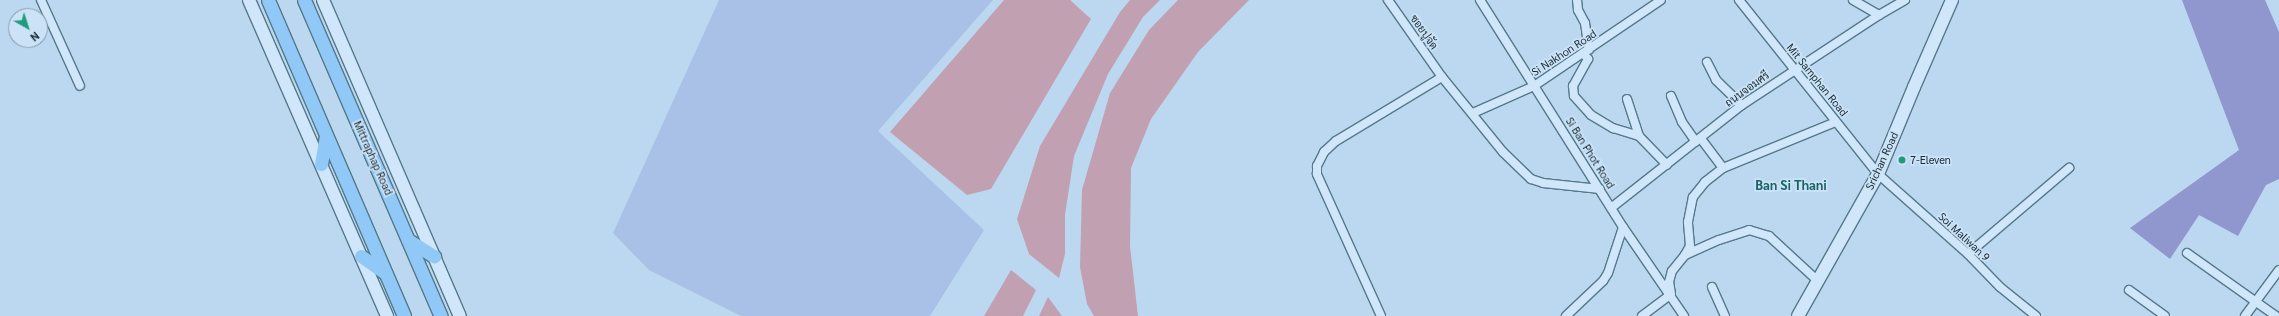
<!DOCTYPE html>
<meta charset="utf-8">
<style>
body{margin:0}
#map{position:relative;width:2279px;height:316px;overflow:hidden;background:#bcd8f0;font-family:Georgia,Sarabun,serif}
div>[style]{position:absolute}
.farmland>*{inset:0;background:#a9c1e6}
.green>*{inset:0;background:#9097ce}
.water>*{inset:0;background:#c1a0b1}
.roads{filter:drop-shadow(1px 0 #557988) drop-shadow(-1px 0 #557988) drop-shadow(0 1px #557988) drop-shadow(0 -1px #557988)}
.street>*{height:8px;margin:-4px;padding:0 4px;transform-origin:4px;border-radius:4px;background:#cfe6fb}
.secondary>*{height:12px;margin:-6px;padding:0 6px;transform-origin:6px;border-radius:6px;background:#cfe6fb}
.primary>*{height:13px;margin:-6.5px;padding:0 6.5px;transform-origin:6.5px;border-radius:6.5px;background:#90c8f7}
.dots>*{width:11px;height:11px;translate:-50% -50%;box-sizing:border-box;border:2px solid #cce2f7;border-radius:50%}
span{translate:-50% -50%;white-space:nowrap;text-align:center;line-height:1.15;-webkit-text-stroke:3.5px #cce2f7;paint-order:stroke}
.street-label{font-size:11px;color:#1a2f37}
.poi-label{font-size:11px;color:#1a2f37}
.left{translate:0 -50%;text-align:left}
.quarter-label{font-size:13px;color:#176564;font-weight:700}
.north{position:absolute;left:8px;top:8px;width:40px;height:40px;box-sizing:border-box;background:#cce2f7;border:1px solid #859aaa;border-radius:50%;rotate:141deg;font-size:11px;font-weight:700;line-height:16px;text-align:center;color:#1a2f37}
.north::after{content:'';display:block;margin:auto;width:14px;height:18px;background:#219b7d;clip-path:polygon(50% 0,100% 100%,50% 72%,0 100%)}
</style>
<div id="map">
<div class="farmland">
<div style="clip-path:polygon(719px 0,993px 0,878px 131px,984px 230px,930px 316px,741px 316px,649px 270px,613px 233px)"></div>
</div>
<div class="green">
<div style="clip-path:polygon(2182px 0,2265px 0,2279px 32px,2279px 179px,2266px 185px,2238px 236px,2199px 215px,2170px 259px,2130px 228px,2239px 150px)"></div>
</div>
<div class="water">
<div style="clip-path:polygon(1004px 0,1070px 0,1091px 19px,991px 189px,967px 195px,890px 132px)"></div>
<div style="clip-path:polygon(1130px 0,1160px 0,1143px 17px,1108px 74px,1074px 156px,1065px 215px,1065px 254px,1059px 278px,1029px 254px,1017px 219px,1040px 146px,1120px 12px)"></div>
<div style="clip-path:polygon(1178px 0,1249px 0,1198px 52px,1151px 119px,1131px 168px,1130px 246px,1138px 316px,1094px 316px,1087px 304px,1080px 267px,1082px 190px,1110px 93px,1149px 30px)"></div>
<div style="clip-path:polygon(1011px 270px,1036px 290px,1023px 316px,984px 316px)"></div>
<div style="clip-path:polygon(1048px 297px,1062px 316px,1039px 316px)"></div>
</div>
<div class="roads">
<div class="street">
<div style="left:41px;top:0;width:94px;rotate:65.6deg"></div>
<div style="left:1388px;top:0;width:94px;rotate:55deg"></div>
<div style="left:1480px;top:0;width:268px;rotate:57.8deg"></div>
<div style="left:1623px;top:227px;width:108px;rotate:55.6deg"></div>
<div style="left:1577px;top:0;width:10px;rotate:84deg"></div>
<div style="left:1578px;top:10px;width:15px;rotate:62deg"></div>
<div style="left:1585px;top:23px;width:27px;rotate:82deg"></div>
<div style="left:1739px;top:0;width:223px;rotate:51.4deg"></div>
<div style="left:1878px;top:174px;width:120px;rotate:41.6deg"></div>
<div style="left:1968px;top:254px;width:46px;rotate:45.9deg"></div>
<div style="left:2000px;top:287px;width:46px;rotate:38.9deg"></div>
<div style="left:1853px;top:0;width:30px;rotate:30deg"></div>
<div style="left:1583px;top:53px;width:8px;rotate:50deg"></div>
<div style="left:1588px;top:59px;width:31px;rotate:119deg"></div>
<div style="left:1573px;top:86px;width:10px;rotate:84deg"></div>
<div style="left:1574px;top:96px;width:25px;rotate:48deg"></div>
<div style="left:1591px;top:115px;width:26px;rotate:31deg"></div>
<div style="left:1613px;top:128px;width:27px;rotate:17deg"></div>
<div style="left:1707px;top:62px;width:20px;rotate:63deg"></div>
<div style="left:1716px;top:80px;width:36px;rotate:44deg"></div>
<div style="left:1671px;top:96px;width:28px;rotate:67deg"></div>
<div style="left:1682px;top:122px;width:24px;rotate:55deg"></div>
<div style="left:1627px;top:99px;width:39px;rotate:72deg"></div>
<div style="left:1639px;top:136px;width:40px;rotate:46deg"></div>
<div style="left:1473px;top:113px;width:67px;rotate:-23.9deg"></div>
<div style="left:1534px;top:86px;width:153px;rotate:-34.1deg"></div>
<div style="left:1723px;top:168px;width:122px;rotate:-22.2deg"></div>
<div style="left:1611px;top:208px;width:167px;rotate:-38.2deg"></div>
<div style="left:1742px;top:105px;width:164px;rotate:-33.3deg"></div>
<div style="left:1879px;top:15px;width:30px;rotate:-30deg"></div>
<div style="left:2187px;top:253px;width:109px;rotate:35.3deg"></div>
<div style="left:1968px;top:254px;width:133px;rotate:-40.4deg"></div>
<div style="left:1685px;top:255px;width:10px;rotate:-61deg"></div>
<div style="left:1690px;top:246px;width:24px;rotate:-95deg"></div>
<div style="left:1688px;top:222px;width:25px;rotate:-79deg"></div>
<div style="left:1693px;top:197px;width:19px;rotate:-51deg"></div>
<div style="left:1705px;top:182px;width:23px;rotate:-38deg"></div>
<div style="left:1723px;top:168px;width:36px;rotate:-127deg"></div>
<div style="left:1712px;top:287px;width:32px;rotate:66deg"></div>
<div style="left:2129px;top:290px;width:44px;rotate:35.8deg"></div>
<div style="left:1381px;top:316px;width:156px;rotate:-114.3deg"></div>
<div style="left:1317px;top:174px;width:8px;rotate:-90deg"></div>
<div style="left:1317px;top:166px;width:16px;rotate:-63deg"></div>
<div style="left:1324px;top:152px;width:16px;rotate:-43deg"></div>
<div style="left:1336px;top:141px;width:124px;rotate:-31.1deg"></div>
<div style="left:1442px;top:77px;width:97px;rotate:50.9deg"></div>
<div style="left:1503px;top:152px;width:39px;rotate:44deg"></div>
<div style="left:1531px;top:179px;width:13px;rotate:18deg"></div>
<div style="left:1543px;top:183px;width:57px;rotate:6deg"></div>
<div style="left:1566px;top:316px;width:51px;rotate:-43.4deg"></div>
<div style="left:1603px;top:281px;width:9px;rotate:-58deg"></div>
<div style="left:1608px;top:273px;width:48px;rotate:-71.9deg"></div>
<div style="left:1642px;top:316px;width:36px;rotate:-37deg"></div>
<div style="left:1671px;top:294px;width:12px;rotate:-99deg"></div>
<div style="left:1669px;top:282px;width:11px;rotate:-75deg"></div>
<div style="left:1672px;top:271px;width:21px;rotate:-51deg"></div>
<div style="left:1685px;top:255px;width:37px;rotate:-24deg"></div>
<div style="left:1719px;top:240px;width:32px;rotate:-18deg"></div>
<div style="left:1749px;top:230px;width:21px;rotate:17deg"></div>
<div style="left:1769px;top:236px;width:67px;rotate:42.6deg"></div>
<div style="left:2245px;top:316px;width:57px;rotate:-53.5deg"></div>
</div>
<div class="secondary">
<div style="left:249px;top:0;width:345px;rotate:66.4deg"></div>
<div style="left:323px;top:0;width:344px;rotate:66.6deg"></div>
<div style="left:1798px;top:316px;width:163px;rotate:-60.6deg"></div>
<div style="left:1878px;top:174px;width:94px;rotate:-67.5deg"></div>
<div style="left:1914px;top:87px;width:95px;rotate:-66.4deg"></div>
</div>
<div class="primary">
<div style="left:268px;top:0;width:344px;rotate:66.7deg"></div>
<div style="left:304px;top:0;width:344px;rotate:66.6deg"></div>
<div style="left:321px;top:164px;width:27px;rotate:-80deg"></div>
<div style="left:408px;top:240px;width:31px;rotate:32deg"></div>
<div style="left:361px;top:256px;width:29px;rotate:35deg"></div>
</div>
</div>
<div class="dots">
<div style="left:1902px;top:160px;background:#219b7d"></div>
</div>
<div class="street-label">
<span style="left:1424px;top:32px;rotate:55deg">ซอยปูจัด</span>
<span style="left:1564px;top:53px;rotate:-33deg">Si Nakhon Road</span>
<span style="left:1817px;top:80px;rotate:51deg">Mit Samphan Road</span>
<span style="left:1747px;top:89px;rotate:-36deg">ถนนจอมศรี</span>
<span style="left:1590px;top:153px;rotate:58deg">Si Ban Phot Road</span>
<span style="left:373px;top:158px;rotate:66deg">Mittraphap Road</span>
<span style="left:1882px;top:161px;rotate:-65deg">Srichan Road</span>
<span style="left:1964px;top:237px;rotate:43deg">Soi Maliwan 9</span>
</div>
<div class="poi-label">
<span class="left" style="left:1910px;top:160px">7-Eleven</span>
</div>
<div class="quarter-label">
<span style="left:1791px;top:185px">Ban Si Thani</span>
</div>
<div class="north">N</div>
</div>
